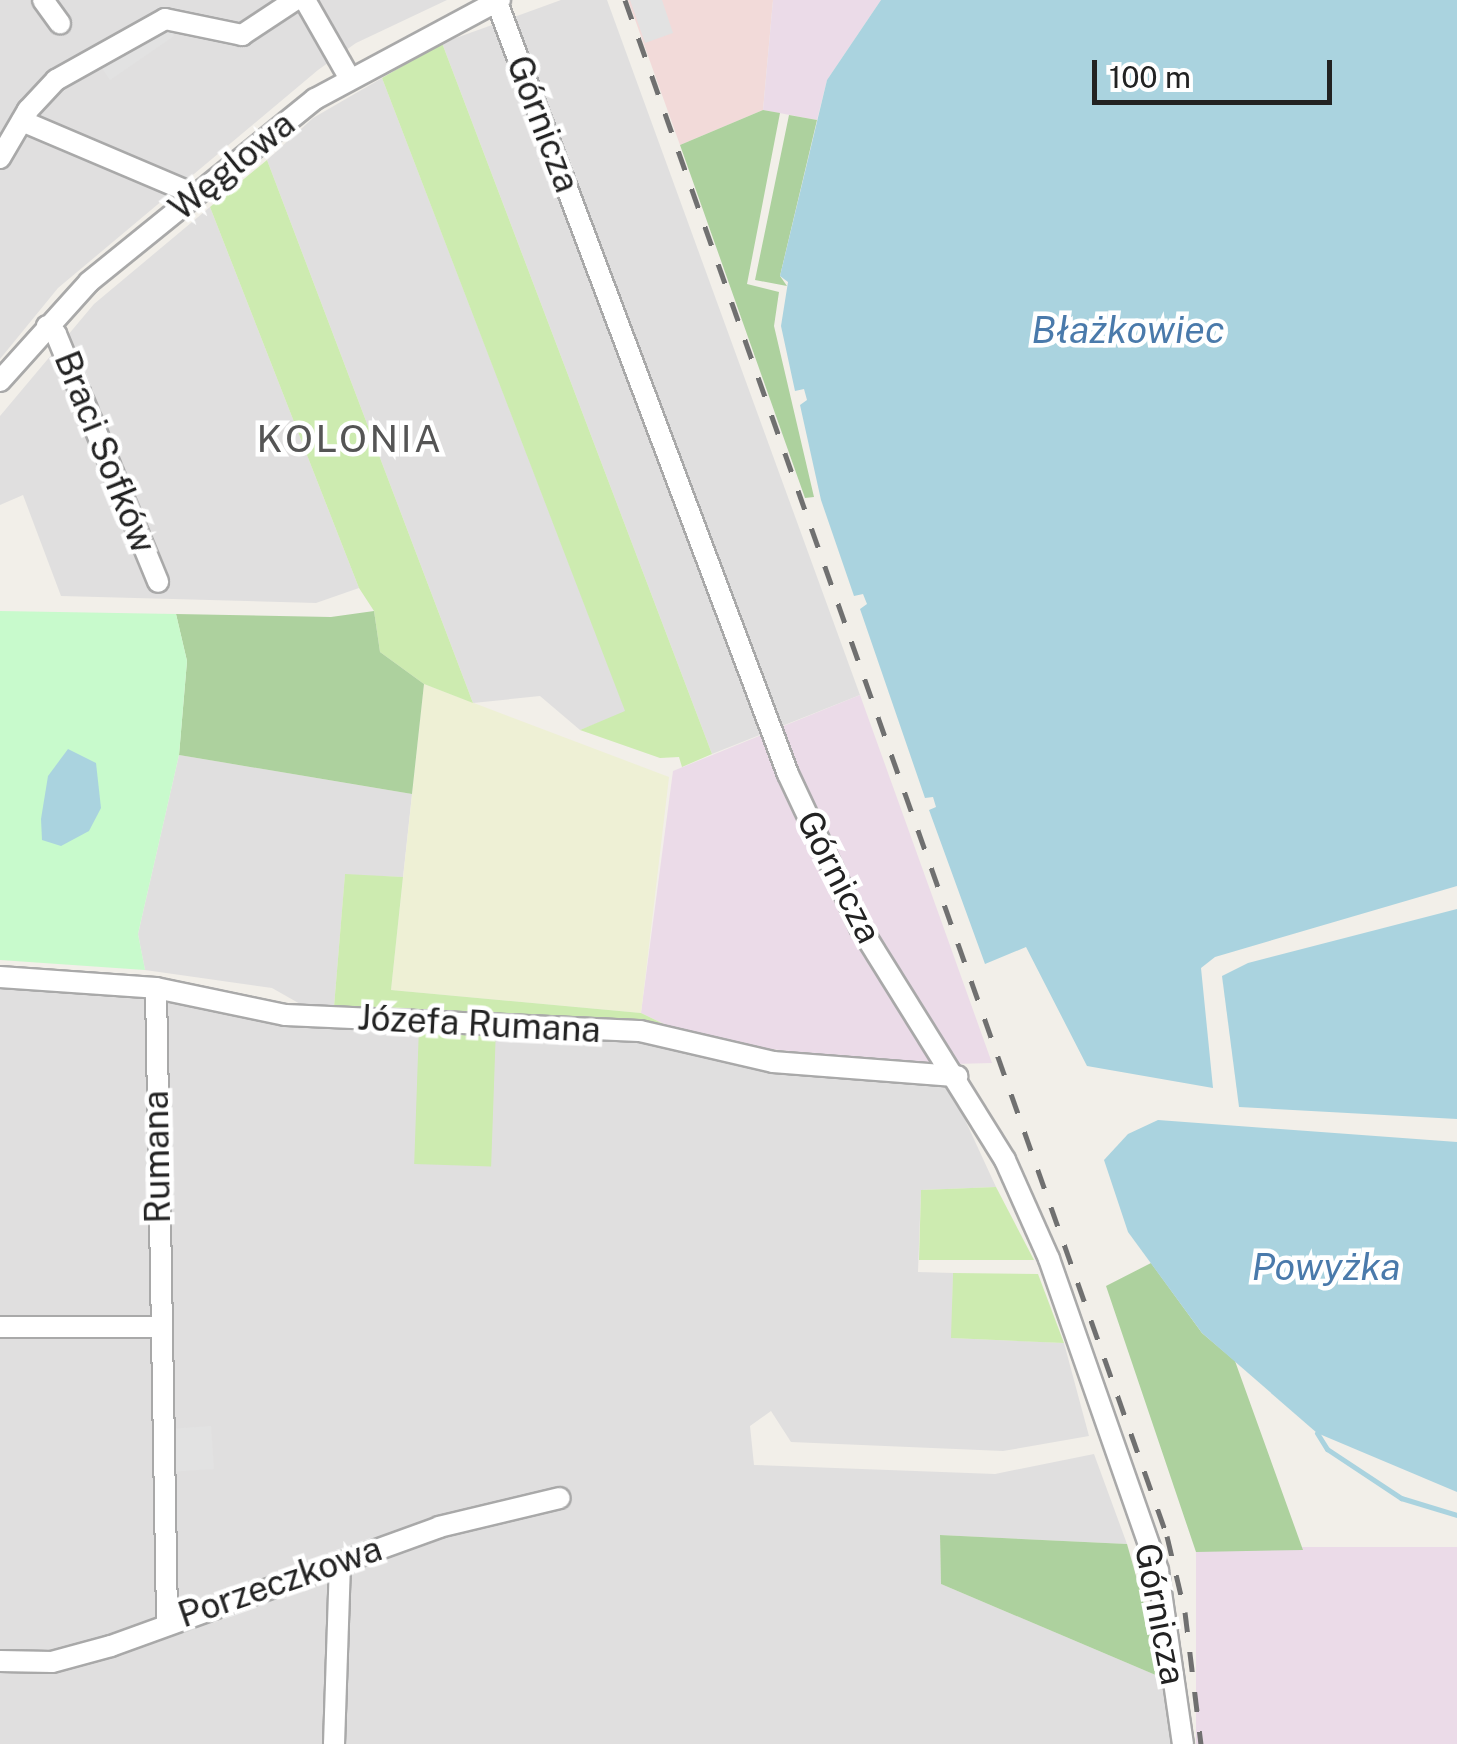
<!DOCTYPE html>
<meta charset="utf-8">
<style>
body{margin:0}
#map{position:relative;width:1457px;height:1744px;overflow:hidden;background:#f2efe9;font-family:"Public Sans",sans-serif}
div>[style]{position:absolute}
.residential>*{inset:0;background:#e0dfdf}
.commercial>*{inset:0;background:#f2dad9}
.industrial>*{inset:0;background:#ebdbe8;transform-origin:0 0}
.farmland>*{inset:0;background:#eef0d5}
.grass>*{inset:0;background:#cdebb0;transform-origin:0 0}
.forest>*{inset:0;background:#add19e}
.park>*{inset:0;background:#c8facc}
.parking>*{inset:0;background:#e2e2e2;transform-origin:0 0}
.water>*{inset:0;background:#aad3df}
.stream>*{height:5px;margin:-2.5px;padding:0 2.5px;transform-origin:2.5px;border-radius:2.5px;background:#aad3df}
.roads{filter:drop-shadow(2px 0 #a9a9a9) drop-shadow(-2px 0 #a9a9a9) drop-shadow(0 2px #a9a9a9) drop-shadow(0 -2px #a9a9a9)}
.minor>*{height:20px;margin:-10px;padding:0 10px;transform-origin:10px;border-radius:10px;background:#fff}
.rail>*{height:5px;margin-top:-2.5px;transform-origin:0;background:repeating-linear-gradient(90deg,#707070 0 20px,transparent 0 40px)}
span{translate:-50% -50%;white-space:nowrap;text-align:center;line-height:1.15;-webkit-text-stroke:9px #fff;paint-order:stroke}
.street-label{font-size:35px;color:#222}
.water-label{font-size:38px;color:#4a7aab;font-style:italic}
.neighbourhood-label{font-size:38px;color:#555;letter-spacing:2.5px}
.scale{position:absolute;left:1092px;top:60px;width:240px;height:45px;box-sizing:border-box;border:5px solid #222;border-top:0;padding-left:12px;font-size:30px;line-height:35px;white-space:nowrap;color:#222;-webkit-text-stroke:8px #fff;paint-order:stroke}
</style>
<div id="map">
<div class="residential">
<div style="clip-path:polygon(0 0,447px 0,356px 43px,318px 70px,58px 288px,0 359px)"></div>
<div style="clip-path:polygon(561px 0,607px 0,860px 695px,712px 754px,442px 43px)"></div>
<div style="clip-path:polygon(382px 78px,626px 712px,580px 730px,540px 696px,473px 703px,267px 160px,313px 118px)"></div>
<div style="clip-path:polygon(210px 207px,359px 588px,316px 603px,61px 596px,23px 495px,0 505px,0 416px,94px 304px)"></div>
<div style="clip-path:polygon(179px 755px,412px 794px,403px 877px,345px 875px,334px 1007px,302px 1005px,272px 988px,145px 970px,138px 934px)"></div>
<div style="clip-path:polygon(0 984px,419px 1026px,420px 1164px,496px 1029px,619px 1035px,949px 1085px,996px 1187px,921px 1190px,918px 1272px,953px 1273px,952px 1338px,1064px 1343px,1089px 1436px,1003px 1451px,791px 1442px,771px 1411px,750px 1426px,754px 1465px,995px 1474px,1094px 1454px,1127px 1544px,940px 1535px,941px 1584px,1165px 1679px,1172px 1744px,0 1744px)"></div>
</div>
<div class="commercial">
<div style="clip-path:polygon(628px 0,773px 0,763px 110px,680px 145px)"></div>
</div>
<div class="industrial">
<div style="clip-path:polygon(773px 0,881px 0,827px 80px,817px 120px,763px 110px)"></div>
<div style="clip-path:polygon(860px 695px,938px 912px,992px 1063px,919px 1065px,771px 1049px,674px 1029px,641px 1013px,673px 771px)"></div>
<div style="left:1457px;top:1547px;width:197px;height:261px;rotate:90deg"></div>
</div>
<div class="farmland">
<div style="clip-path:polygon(424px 684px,669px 777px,641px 1013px,391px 990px)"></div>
</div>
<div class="grass">
<div style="clip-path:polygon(442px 43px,712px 754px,682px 767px,679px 757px,660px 758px,580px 730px,625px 711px,382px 78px)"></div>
<div style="clip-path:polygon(267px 160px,473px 703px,424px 684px,380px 652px,374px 611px,359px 588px,210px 207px)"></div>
<div style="clip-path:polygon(345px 874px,403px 877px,391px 990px,641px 1013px,674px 1029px,334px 1007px)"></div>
<div style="left:419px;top:1026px;width:77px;height:138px;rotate:2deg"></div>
<div style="clip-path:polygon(996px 1187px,1034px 1260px,919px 1260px,921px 1190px)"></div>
<div style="clip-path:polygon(953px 1273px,1038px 1274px,1064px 1343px,951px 1338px)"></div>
</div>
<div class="forest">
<div style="clip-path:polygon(763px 110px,780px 113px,747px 284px,779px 292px,774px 326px,814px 497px,805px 498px,680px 145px)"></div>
<div style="clip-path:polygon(789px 115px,817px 120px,780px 276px,787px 286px,755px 280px)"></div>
<div style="clip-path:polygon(374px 611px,380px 652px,424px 684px,412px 794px,179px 755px,187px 661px,176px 614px,331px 617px)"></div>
<div style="clip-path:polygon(1151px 1263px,1202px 1333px,1235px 1361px,1303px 1550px,1196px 1552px,1106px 1286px)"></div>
<div style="clip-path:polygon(940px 1535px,1127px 1544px,1165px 1679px,941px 1584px)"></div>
</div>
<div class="park">
<div style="clip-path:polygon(0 611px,176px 614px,187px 661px,179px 755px,138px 934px,145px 970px,0 960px)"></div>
</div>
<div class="parking">
<div style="clip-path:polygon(630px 0,662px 0,673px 33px,645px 43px)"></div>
<div style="clip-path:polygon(165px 19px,174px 36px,110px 80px,96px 59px)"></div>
<div style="left:211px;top:1426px;width:43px;height:39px;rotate:86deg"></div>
</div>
<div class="water">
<div style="clip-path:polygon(881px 0,1457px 0,1457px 886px,1215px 957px,1201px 968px,1213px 1088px,1087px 1066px,1026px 947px,985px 964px,929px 810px,936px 807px,933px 797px,925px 798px,860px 609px,867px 604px,863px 594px,854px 596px,821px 500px,800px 405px,807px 400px,804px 389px,795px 391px,781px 326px,788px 282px,780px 276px,827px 80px)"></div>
<div style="clip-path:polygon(68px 749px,96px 763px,101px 808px,89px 831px,61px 846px,42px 840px,41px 819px,48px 776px)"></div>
<div style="clip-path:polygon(1457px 909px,1457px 1119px,1239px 1107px,1222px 976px,1248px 963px)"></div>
<div style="clip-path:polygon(1158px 1120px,1457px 1142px,1457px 1492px,1317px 1433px,1202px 1333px,1128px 1232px,1104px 1160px,1128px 1134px)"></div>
</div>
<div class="stream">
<div style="left:1317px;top:1433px;width:19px;rotate:58deg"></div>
<div style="left:1327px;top:1449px;width:89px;rotate:33.5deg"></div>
<div style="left:1401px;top:1498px;width:59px;rotate:16.9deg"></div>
</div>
<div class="roads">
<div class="minor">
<div style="left:43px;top:0;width:29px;rotate:54deg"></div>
<div style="left:305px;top:0;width:89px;rotate:60.3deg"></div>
<div style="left:496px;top:0;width:827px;rotate:69.33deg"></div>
<div style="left:788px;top:774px;width:169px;rotate:64.8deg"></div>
<div style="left:860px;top:927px;width:274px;rotate:58.1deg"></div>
<div style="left:1005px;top:1160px;width:108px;rotate:66deg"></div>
<div style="left:1049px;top:1259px;width:330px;rotate:70.7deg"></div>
<div style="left:1158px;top:1571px;width:175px;rotate:81.8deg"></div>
<div style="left:22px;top:121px;width:189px;rotate:23deg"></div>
<div style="left:0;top:158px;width:56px;rotate:-59.7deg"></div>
<div style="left:28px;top:110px;width:41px;rotate:-47deg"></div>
<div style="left:56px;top:80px;width:125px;rotate:-29.2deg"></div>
<div style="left:165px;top:19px;width:79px;rotate:11.7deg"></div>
<div style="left:242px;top:35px;width:64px;rotate:-33.4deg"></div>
<div style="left:47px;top:326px;width:12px;rotate:42deg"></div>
<div style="left:56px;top:334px;width:268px;rotate:67.6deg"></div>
<div style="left:0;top:381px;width:133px;rotate:-48deg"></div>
<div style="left:89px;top:282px;width:291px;rotate:-39deg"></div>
<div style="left:315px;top:99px;width:210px;rotate:-28.2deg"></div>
<div style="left:0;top:977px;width:156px;rotate:4deg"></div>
<div style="left:156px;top:988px;width:132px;rotate:11.8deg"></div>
<div style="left:285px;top:1015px;width:355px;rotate:2.6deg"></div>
<div style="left:640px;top:1031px;width:137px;rotate:13.1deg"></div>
<div style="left:773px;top:1062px;width:185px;rotate:4.4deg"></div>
<div style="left:156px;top:988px;width:633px;rotate:89deg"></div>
<div style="left:0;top:1327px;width:159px"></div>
<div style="left:0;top:1661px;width:52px;rotate:1.1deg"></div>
<div style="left:52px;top:1662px;width:61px;rotate:-15.2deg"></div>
<div style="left:111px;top:1646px;width:349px;rotate:-19.9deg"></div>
<div style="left:439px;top:1527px;width:124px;rotate:-13.5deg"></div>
<div style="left:334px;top:1744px;width:182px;rotate:-88.1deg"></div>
</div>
</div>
<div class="rail">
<div style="left:625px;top:0;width:1629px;rotate:70.56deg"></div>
<div style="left:1167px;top:1536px;width:78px;rotate:76.7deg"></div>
<div style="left:1185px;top:1612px;width:133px;rotate:83.1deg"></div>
</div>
<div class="street-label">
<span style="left:543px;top:124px;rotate:69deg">Górnicza</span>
<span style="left:232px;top:166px;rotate:-39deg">Węglowa</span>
<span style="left:105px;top:452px;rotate:68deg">Braci Sofków</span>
<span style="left:839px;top:877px;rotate:63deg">Górnicza</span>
<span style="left:479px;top:1024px;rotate:3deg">Józefa Rumana</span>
<span style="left:157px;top:1157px;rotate:-91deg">Rumana</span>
<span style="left:280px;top:1582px;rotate:-19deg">Porzeczkowa</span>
<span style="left:1160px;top:1614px;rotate:79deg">Górnicza</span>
</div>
<div class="water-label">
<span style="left:1128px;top:330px">Błażkowiec</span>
<span style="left:1326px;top:1267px">Powyżka</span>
</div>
<div class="neighbourhood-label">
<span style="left:350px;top:439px">KOLONIA</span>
</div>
<div class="scale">100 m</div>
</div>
